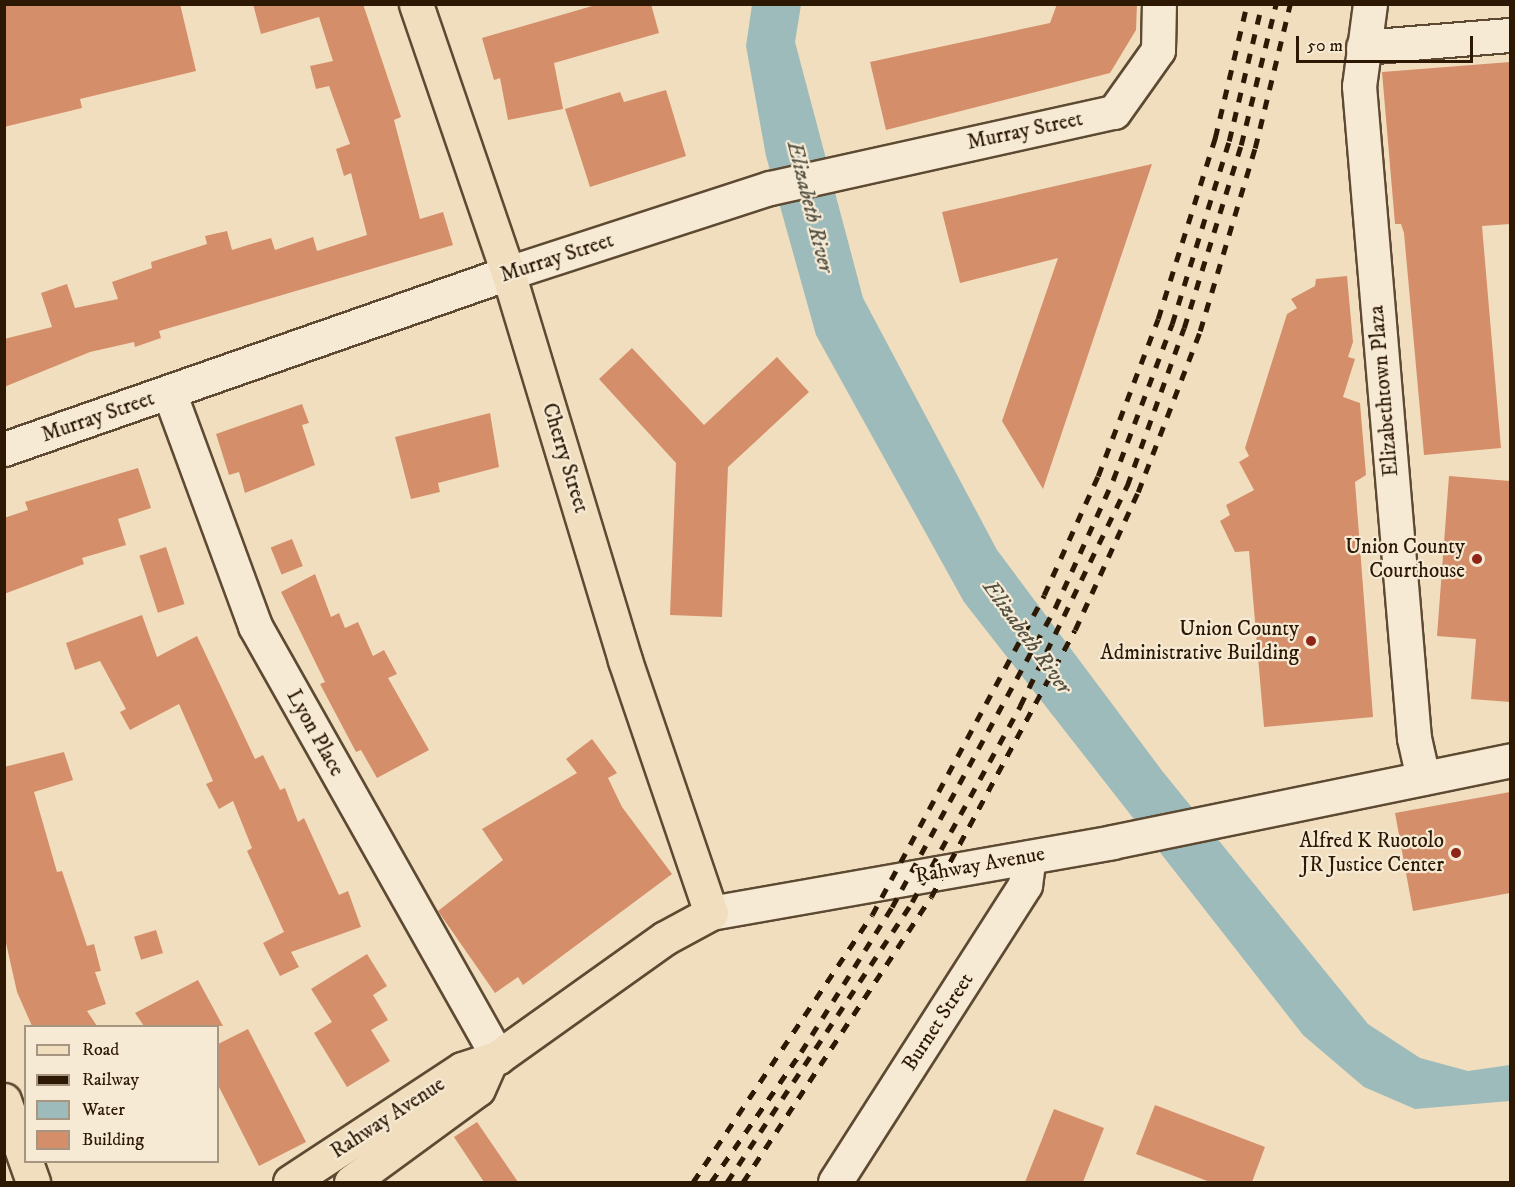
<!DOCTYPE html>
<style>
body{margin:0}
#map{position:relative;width:1515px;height:1187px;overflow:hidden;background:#f1debf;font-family:"IM FELL DW Pica",serif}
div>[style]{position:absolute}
.water>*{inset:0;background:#9dbbba}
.building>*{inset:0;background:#d48f6a;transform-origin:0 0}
.roads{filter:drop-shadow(2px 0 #5e4a32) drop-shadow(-2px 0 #5e4a32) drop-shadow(0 2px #5e4a32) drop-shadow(0 -2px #5e4a32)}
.minor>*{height:33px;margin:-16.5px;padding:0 16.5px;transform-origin:16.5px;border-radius:16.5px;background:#f6ead5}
.major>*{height:33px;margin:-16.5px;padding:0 16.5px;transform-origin:16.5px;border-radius:16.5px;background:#f1debf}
.rail>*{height:4.5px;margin-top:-2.25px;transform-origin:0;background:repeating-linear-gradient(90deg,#2d1903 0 10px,transparent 0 20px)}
.dots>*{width:16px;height:16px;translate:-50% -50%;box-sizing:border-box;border:3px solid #f6ead5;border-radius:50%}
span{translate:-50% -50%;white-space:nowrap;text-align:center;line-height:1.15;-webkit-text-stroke:4.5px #f6ead5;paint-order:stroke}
.street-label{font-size:21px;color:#2d1903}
.poi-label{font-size:21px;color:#2d1903}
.right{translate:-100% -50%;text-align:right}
.water-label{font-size:22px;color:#545243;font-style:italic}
.frame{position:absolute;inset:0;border:6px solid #2d1903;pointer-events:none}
.legend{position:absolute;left:24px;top:1025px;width:195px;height:138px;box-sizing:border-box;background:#f6ead5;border:2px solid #a69681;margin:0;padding:8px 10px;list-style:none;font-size:18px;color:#2d1903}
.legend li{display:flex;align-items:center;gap:12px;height:30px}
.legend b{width:30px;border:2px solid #a69681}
.scale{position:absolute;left:1296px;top:36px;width:177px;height:27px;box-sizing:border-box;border:3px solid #2d1903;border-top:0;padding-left:8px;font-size:18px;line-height:21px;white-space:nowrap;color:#2d1903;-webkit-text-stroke:4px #f6ead5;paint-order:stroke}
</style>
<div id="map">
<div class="water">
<div style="clip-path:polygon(752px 5px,801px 5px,795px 42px,863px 298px,997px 550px,1163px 772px,1368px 1024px,1420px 1058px,1468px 1071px,1510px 1065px,1510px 1101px,1415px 1109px,1364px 1087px,1303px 1035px,964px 602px,816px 335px,766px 156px,746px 46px)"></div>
</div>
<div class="building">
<div style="clip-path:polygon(4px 4px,180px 4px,196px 71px,80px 99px,82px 108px,4px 127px)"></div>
<div style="clip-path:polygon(253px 4px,363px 4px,401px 117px,394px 120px,420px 219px,443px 212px,453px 245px,159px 331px,161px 338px,135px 347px,134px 342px,90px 352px,4px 387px,4px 339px,52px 327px,41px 293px,67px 284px,75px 308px,118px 299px,112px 282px,152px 268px,151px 262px,207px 244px,205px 236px,227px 231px,232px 250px,271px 238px,275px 250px,313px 237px,317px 251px,367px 235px,351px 173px,344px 176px,336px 149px,350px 144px,329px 86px,316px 89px,310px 66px,333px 61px,319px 17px,261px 34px)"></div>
<div style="clip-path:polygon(599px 4px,651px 4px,659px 33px,554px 63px,563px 109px,508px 120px,500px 78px,494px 80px,482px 38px)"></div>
<div style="clip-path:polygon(1057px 4px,1137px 4px,1136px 30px,1110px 73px,886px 130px,870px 62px,1050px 23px)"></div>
<div style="clip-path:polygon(1510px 62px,1510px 224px,1482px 226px,1501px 448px,1424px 455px,1404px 233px,1401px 224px,1395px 224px,1382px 72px)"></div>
<div style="clip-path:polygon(666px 90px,686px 156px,590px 187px,565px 109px,620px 92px,624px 102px)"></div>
<div style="clip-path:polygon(1152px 164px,1043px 489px,1002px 421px,1058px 258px,960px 283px,942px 212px)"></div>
<div style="clip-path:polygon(1347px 276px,1353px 342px,1348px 357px,1355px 359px,1343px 397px,1360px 403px,1366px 475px,1355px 482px,1373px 717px,1264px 727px,1249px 551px,1235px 552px,1220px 521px,1230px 515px,1226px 505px,1254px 490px,1239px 462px,1249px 456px,1245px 448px,1287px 314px,1297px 308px,1291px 299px,1315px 286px,1316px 279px)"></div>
<div style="clip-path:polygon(632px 348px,704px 425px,777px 357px,809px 392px,728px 467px,722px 617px,670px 615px,676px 463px,599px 379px)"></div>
<div style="clip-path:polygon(302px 404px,309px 423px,302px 425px,315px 465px,245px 493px,239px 472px,229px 475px,216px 434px)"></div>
<div style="clip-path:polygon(490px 413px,499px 467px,438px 483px,440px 492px,411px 499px,395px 437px)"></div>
<div style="clip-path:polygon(138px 468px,151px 508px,118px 519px,126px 545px,82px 558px,84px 564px,4px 594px,4px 518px,28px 510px,25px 502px)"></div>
<div style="clip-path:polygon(1449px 476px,1510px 481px,1510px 702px,1471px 699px,1476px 639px,1437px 636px)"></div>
<div style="left:292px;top:539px;width:29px;height:23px;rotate:68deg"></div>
<div style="left:166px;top:547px;width:60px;height:28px;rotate:72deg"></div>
<div style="clip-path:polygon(315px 574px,331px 617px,339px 613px,345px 628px,358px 622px,373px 656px,384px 650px,397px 674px,388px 678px,429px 750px,377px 778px,361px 750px,356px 752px,320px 684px,325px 682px,281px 592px)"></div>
<div style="clip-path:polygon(142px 615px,157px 657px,197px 636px,255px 759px,263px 755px,280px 790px,285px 788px,298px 822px,304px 818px,339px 895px,348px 891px,361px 927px,291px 952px,299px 967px,280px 976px,263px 943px,284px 932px,247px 851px,252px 848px,233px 801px,219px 809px,206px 784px,213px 781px,179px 704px,130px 730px,120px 712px,126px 709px,100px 661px,75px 670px,66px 643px)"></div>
<div style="clip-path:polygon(592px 739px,617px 773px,608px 778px,622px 807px,672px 874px,523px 985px,518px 977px,495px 993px,438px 911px,503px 860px,482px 829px,577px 773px,566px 759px)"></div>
<div style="clip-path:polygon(64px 752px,73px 780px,34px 792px,57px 872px,62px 871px,87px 946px,94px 944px,101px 971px,95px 972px,106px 1004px,87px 1011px,97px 1026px,32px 1026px,17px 992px,4px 934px,4px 767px)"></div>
<div style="clip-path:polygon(1510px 792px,1510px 893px,1413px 911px,1395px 813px)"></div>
<div style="left:156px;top:930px;width:24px;height:23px;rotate:73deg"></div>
<div style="clip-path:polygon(367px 954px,387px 986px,373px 995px,388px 1020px,371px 1030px,390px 1061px,347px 1087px,314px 1033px,332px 1022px,311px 989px)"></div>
<div style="clip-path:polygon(198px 980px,223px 1026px,144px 1026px,135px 1013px)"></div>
<div style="clip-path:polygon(248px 1029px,306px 1142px,259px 1166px,218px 1085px,218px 1044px)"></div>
<div style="clip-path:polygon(1155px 1105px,1265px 1147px,1252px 1182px,1210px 1182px,1136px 1154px)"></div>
<div style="clip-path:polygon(1054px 1109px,1104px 1128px,1083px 1182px,1025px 1182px)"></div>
<div style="clip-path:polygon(477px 1122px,518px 1182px,484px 1182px,454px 1137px)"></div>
</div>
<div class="roads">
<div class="minor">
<div style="left:1370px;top:4px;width:83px;rotate:97.6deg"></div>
<div style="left:1359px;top:86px;width:654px;rotate:85.18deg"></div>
<div style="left:1414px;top:738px;width:41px;rotate:77.3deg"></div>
<div style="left:1363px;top:47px;width:147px;rotate:-4.7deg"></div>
<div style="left:169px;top:392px;width:249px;rotate:69.8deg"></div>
<div style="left:255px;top:626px;width:495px;rotate:60.6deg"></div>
<div style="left:4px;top:449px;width:534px;rotate:-19.25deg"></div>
<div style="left:508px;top:273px;width:275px;rotate:-18deg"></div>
<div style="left:770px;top:188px;width:352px;rotate:-12.5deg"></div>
<div style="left:1114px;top:112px;width:76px;rotate:-54.6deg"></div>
<div style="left:1158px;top:50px;width:46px;rotate:-88.8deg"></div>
<div style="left:711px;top:913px;width:407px;rotate:-10deg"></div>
<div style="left:1112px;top:842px;width:406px;rotate:-11.6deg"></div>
<div style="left:835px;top:1182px;width:353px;rotate:-57.4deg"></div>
<div style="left:1025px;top:885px;width:28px;rotate:-82deg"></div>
</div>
<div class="major">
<div style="left:4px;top:1100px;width:87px;rotate:70.5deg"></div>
<div style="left:290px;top:1182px;width:206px;rotate:-33.3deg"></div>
<div style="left:462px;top:1069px;width:38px;rotate:-18deg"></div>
<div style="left:498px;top:1057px;width:205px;rotate:-35.5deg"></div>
<div style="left:665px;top:938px;width:52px;rotate:-28.5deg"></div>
<div style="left:711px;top:913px;width:267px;rotate:-108.8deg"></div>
<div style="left:625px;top:660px;width:404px;rotate:-106.8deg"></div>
<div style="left:508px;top:273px;width:284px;rotate:-108.9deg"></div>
<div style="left:351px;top:1182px;width:157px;rotate:-36.2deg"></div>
<div style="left:478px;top:1089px;width:30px;rotate:-66deg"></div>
</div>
</div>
<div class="rail">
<div style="left:693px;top:1182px;width:321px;rotate:-56.2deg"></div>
<div style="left:872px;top:915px;width:363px;rotate:-61.7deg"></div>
<div style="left:1044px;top:595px;width:131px;rotate:-65.6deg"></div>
<div style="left:1098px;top:476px;width:168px;rotate:-69.1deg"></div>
<div style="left:1158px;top:319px;width:190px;rotate:-72.5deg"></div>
<div style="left:1215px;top:138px;width:138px;rotate:-76.6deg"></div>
<div style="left:711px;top:1182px;width:158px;rotate:-55.3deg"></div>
<div style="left:801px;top:1052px;width:171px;rotate:-57.9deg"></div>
<div style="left:892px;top:907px;width:341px;rotate:-61.4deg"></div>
<div style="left:1055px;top:608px;width:141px;rotate:-65.6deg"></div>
<div style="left:1113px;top:480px;width:167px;rotate:-69.3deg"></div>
<div style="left:1172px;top:324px;width:192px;rotate:-72.7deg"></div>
<div style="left:1229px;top:141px;width:141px;rotate:-76.5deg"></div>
<div style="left:727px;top:1182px;width:336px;rotate:-56.5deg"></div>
<div style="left:912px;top:902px;width:224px;rotate:-61.1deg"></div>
<div style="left:1020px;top:706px;width:245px;rotate:-64.1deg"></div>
<div style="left:1127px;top:486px;width:168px;rotate:-70.2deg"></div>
<div style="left:1184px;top:328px;width:192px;rotate:-72.7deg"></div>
<div style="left:1241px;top:145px;width:145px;rotate:-76.1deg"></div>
<div style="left:743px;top:1182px;width:341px;rotate:-56.6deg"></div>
<div style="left:931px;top:897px;width:303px;rotate:-61.7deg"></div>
<div style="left:1075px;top:630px;width:152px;rotate:-65.5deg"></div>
<div style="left:1138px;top:492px;width:173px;rotate:-68.9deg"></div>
<div style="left:1200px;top:331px;width:191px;rotate:-73.3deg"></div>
<div style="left:1255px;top:148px;width:148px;rotate:-76.3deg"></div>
</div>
<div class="dots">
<div style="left:1477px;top:559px;background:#8f2418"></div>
<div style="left:1311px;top:641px;background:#8f2418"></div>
<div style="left:1456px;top:853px;background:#8f2418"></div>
</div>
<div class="street-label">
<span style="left:1025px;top:131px;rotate:-12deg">Murray Street</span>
<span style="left:557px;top:258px;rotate:-18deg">Murray Street</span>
<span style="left:1384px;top:391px;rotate:-95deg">Elizabethtown Plaza</span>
<span style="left:98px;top:417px;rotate:-19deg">Murray Street</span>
<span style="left:565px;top:458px;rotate:73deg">Cherry Street</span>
<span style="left:315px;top:733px;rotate:61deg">Lyon Place</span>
<span style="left:980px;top:865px;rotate:-10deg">Rahway Avenue</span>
<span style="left:938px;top:1022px;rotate:-57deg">Burnet Street</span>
<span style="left:388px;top:1118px;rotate:-33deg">Rahway Avenue</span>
</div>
<div class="poi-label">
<span class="right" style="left:1465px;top:559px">Union County<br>Courthouse</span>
<span class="right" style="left:1299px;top:641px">Union County<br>Administrative Building</span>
<span class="right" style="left:1444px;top:853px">Alfred K Ruotolo<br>JR Justice Center</span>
</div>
<div class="water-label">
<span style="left:810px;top:207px;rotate:76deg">Elizabeth River</span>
<span style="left:1027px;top:637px;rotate:54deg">Elizabeth River</span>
</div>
<div class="frame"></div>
<ul class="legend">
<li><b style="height:8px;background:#f1debf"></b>Road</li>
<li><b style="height:8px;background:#2d1903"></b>Railway</li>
<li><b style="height:16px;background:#9dbbba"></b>Water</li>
<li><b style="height:16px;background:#d48f6a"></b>Building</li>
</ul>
<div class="scale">50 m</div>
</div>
